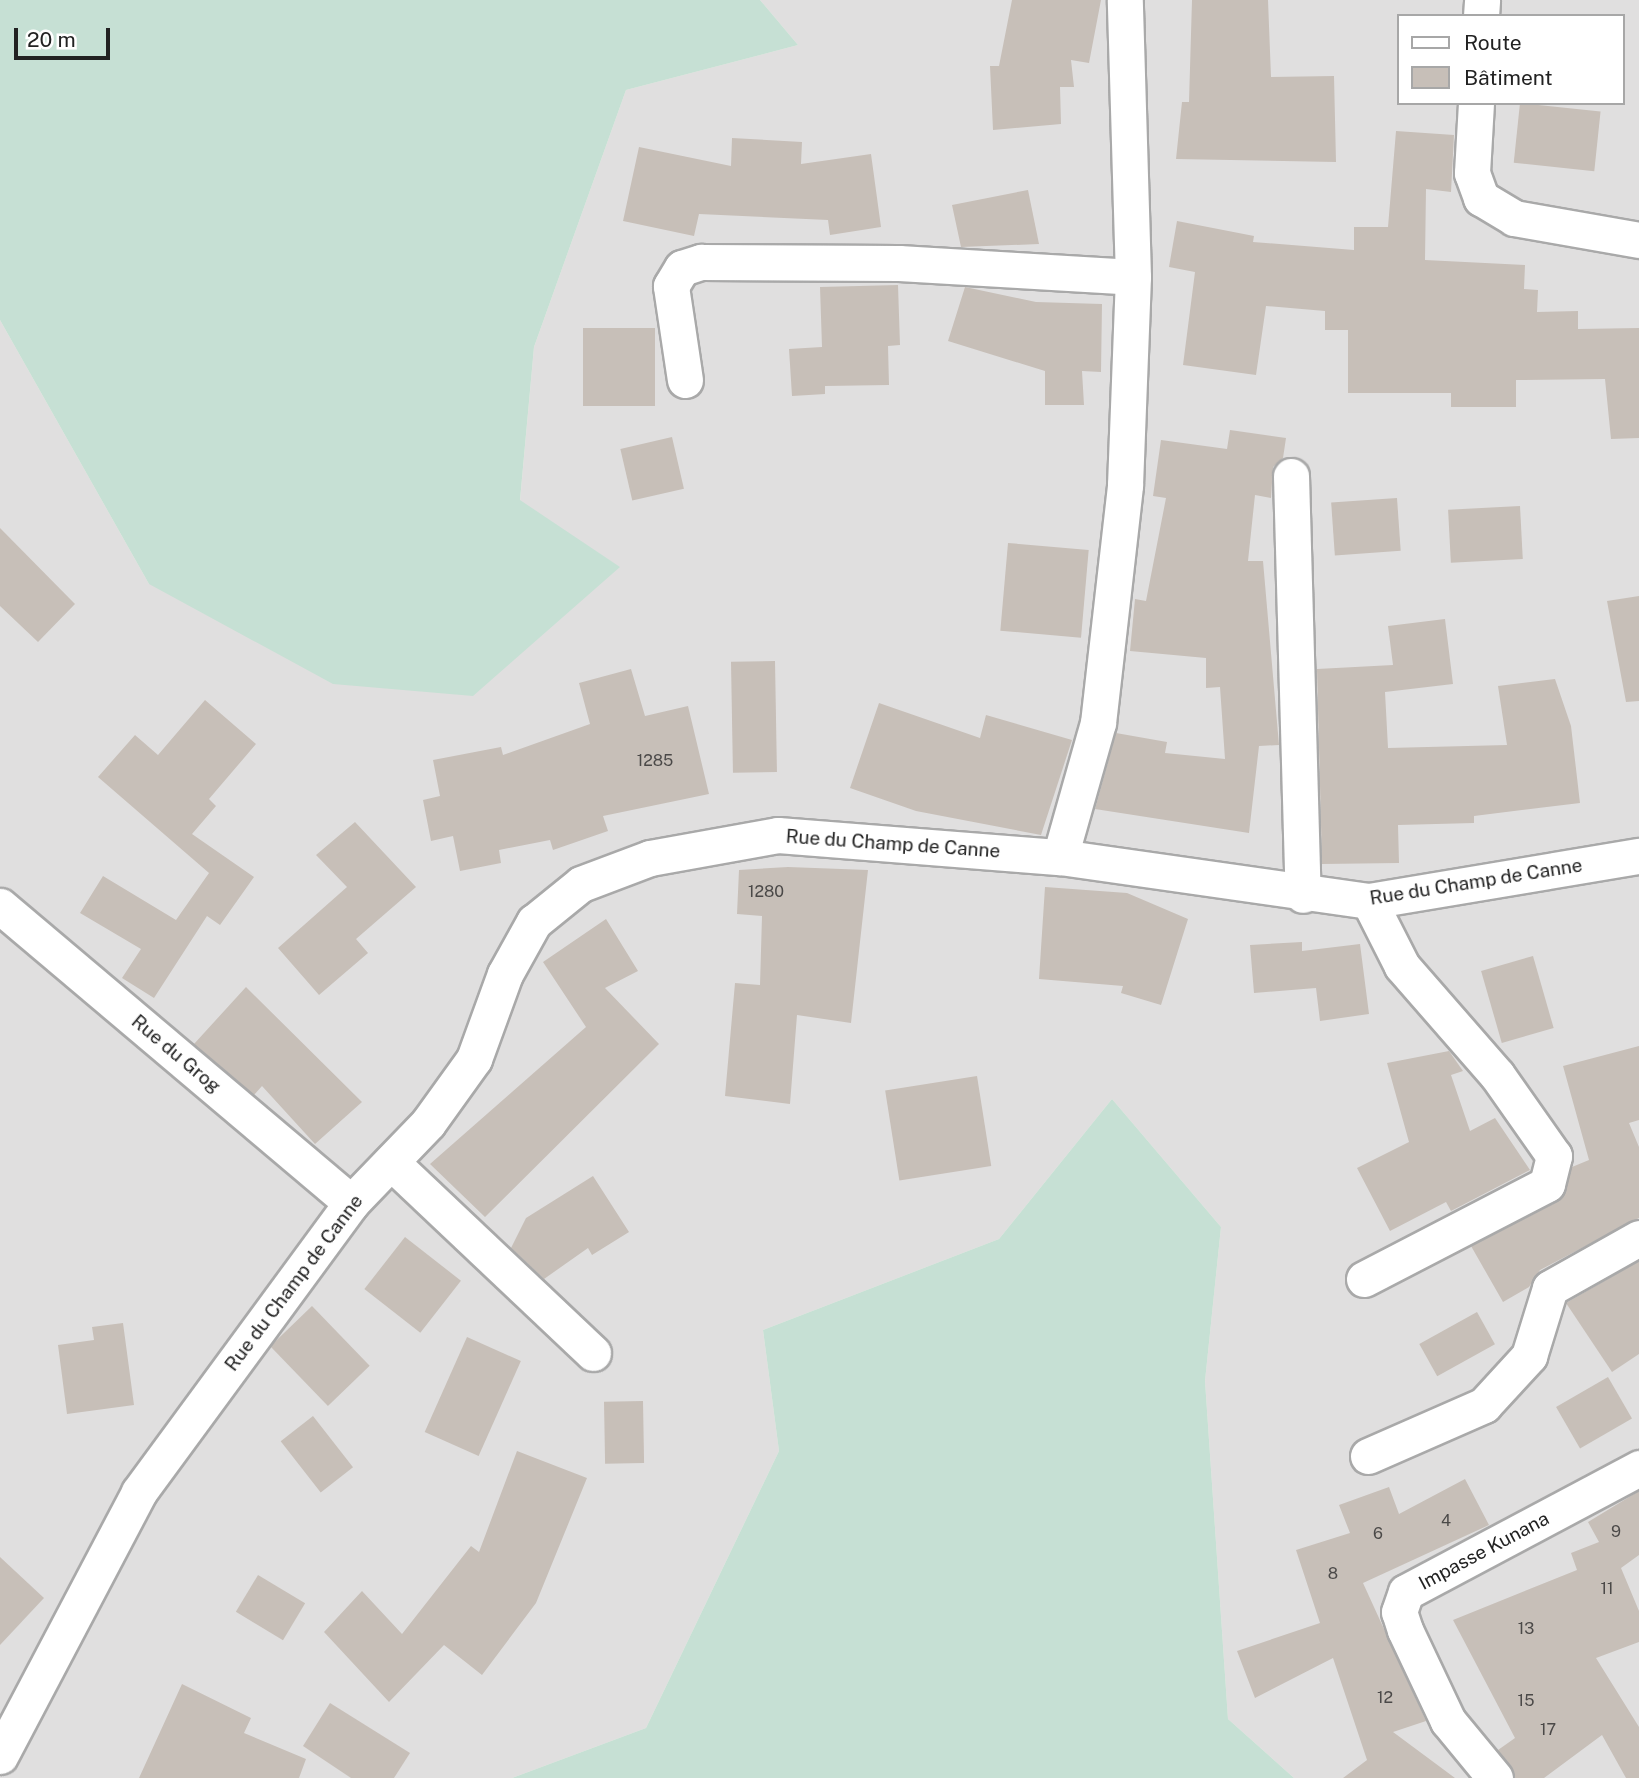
<!DOCTYPE html>
<meta charset="utf-8">
<style>
body{margin:0}
#map{position:relative;width:1639px;height:1778px;overflow:hidden;background:#f2efe9;font-family:"Public Sans",sans-serif}
div>[style]{position:absolute}
.residential>*{inset:0;background:#e0dfdf}
.wetland>*{inset:0;background:#c6e0d4}
.building>*{inset:0;background:#c7bfb8;transform-origin:0 0}
.roads{filter:drop-shadow(2px 0 #a9a9a9) drop-shadow(-2px 0 #a9a9a9) drop-shadow(0 2px #a9a9a9) drop-shadow(0 -2px #a9a9a9)}
.minor>*{height:35px;margin:-17.5px;padding:0 17.5px;transform-origin:17.5px;border-radius:17.5px;background:#fff}
span{translate:-50% -50%;white-space:nowrap;text-align:center;line-height:1.15;-webkit-text-stroke:5px #fff;paint-order:stroke}
.number-label{font-size:16px;color:#4b4948}
.number-label span{-webkit-text-stroke-width:0}
.street-label{font-size:19px;color:#222}
.legend{position:absolute;left:1397px;top:14px;width:228px;height:91px;box-sizing:border-box;background:#fff;border:2px solid #a7a7a7;margin:0;padding:9px 12px;list-style:none;font-size:21px;color:#222}
.legend li{display:flex;align-items:center;gap:14px;height:35px}
.legend b{width:35px;border:2px solid #a7a7a7}
.scale{position:absolute;left:14px;top:28px;width:96px;height:32px;box-sizing:border-box;border:4px solid #222;border-top:0;padding-left:9px;font-size:21px;line-height:24px;white-space:nowrap;color:#222;-webkit-text-stroke:5px #fff;paint-order:stroke}
</style>
<div id="map">
<div class="residential">
<div style="clip-path:polygon(evenodd,760px 0,1639px 0,1639px 1778px,1294px 1778px,1228px 1719px,1205px 1381px,1221px 1227px,1112px 1099px,999px 1239px,763px 1330px,779px 1451px,646px 1728px,512px 1778px,0 1778px,0 320px,149px 584px,619px 567px,520px 501px,534px 347px,626px 90px,798px 45px,760px 0,1399px 16px,1623px 16px,1623px 103px,1399px 103px,1399px 16px)"></div>
</div>
<div class="wetland">
<div style="clip-path:polygon(0 0,760px 0,798px 45px,626px 90px,534px 347px,520px 500px,620px 567px,473px 696px,333px 684px,149px 584px,0 320px)"></div>
<div style="clip-path:polygon(1112px 1099px,1221px 1227px,1205px 1381px,1228px 1719px,1294px 1778px,512px 1778px,646px 1728px,779px 1451px,763px 1330px,999px 1239px)"></div>
</div>
<div class="building">
<div style="clip-path:polygon(1012px 0,1101px 0,1089px 63px,1071px 60px,1074px 87px,1060px 87px,1061px 124px,993px 130px,990px 66px,999px 66px)"></div>
<div style="clip-path:polygon(1192px 0,1268px 0,1271px 77px,1334px 76px,1336px 162px,1176px 159px,1182px 102px,1189px 102px)"></div>
<div style="left:1520px;top:103px;width:81px;height:60px;rotate:6deg"></div>
<div style="clip-path:polygon(1396px 131px,1454px 135px,1451px 192px,1426px 189px,1425px 260px,1525px 265px,1524px 289px,1538px 290px,1537px 312px,1578px 311px,1578px 329px,1639px 328px,1639px 438px,1611px 439px,1605px 379px,1516px 380px,1516px 407px,1451px 407px,1451px 393px,1348px 393px,1348px 330px,1325px 330px,1325px 311px,1266px 306px,1256px 375px,1183px 365px,1195px 272px,1169px 267px,1177px 221px,1254px 236px,1253px 242px,1354px 250px,1354px 227px,1388px 227px)"></div>
<div style="clip-path:polygon(732px 138px,802px 142px,801px 164px,871px 154px,881px 227px,830px 235px,828px 220px,699px 214px,694px 236px,623px 221px,639px 147px,731px 166px)"></div>
<div style="clip-path:polygon(1028px 190px,1039px 244px,961px 247px,952px 205px)"></div>
<div style="clip-path:polygon(898px 285px,900px 345px,888px 346px,889px 385px,825px 386px,825px 394px,792px 396px,789px 349px,822px 347px,820px 287px)"></div>
<div style="clip-path:polygon(965px 287px,1036px 302px,1102px 304px,1101px 372px,1082px 371px,1084px 405px,1045px 405px,1045px 371px,948px 341px)"></div>
<div style="left:583px;top:328px;width:72px;height:78px"></div>
<div style="clip-path:polygon(1230px 430px,1286px 438px,1283px 458px,1273px 467px,1271px 498px,1255px 495px,1248px 561px,1263px 561px,1279px 745px,1259px 746px,1249px 833px,1095px 809px,1116px 733px,1167px 742px,1165px 753px,1225px 759px,1220px 687px,1206px 688px,1206px 658px,1130px 651px,1135px 599px,1146px 601px,1166px 498px,1153px 496px,1161px 440px,1227px 449px)"></div>
<div style="left:672px;top:437px;width:53px;height:53px;rotate:77deg"></div>
<div style="left:1397px;top:498px;width:53px;height:66px;rotate:86deg"></div>
<div style="left:1520px;top:506px;width:53px;height:72px;rotate:87deg"></div>
<div style="clip-path:polygon(0 528px,75px 604px,38px 642px,0 606px)"></div>
<div style="left:1008px;top:543px;width:81px;height:88px;rotate:5deg"></div>
<div style="clip-path:polygon(1639px 596px,1639px 701px,1626px 702px,1607px 601px)"></div>
<div style="clip-path:polygon(1445px 619px,1453px 684px,1385px 692px,1388px 748px,1507px 745px,1498px 686px,1555px 679px,1571px 726px,1580px 803px,1474px 816px,1474px 823px,1398px 825px,1399px 863px,1322px 864px,1317px 669px,1393px 665px,1388px 626px)"></div>
<div style="left:775px;top:661px;width:111px;height:44px;rotate:89deg"></div>
<div style="clip-path:polygon(631px 669px,645px 716px,688px 706px,709px 794px,603px 816px,608px 831px,553px 850px,550px 840px,499px 850px,501px 863px,460px 871px,453px 836px,431px 841px,423px 800px,440px 796px,433px 760px,501px 747px,503px 755px,590px 724px,579px 683px)"></div>
<div style="clip-path:polygon(205px 700px,256px 744px,209px 799px,216px 806px,192px 834px,254px 877px,220px 925px,207px 916px,154px 998px,122px 978px,141px 949px,80px 913px,103px 876px,176px 920px,209px 873px,98px 777px,135px 735px,158px 755px)"></div>
<div style="clip-path:polygon(879px 703px,980px 738px,986px 715px,1072px 740px,1041px 835px,916px 811px,850px 788px)"></div>
<div style="clip-path:polygon(355px 822px,416px 887px,356px 939px,368px 953px,319px 995px,278px 948px,347px 887px,316px 855px)"></div>
<div style="clip-path:polygon(788px 867px,868px 870px,851px 1023px,797px 1015px,790px 1104px,725px 1096px,735px 983px,760px 985px,762px 916px,737px 914px,739px 870px)"></div>
<div style="clip-path:polygon(1045px 887px,1127px 893px,1188px 919px,1161px 1005px,1121px 993px,1123px 986px,1039px 979px)"></div>
<div style="clip-path:polygon(606px 919px,638px 971px,605px 988px,659px 1044px,485px 1217px,430px 1164px,586px 1027px,543px 962px)"></div>
<div style="clip-path:polygon(1302px 942px,1302px 951px,1360px 944px,1369px 1014px,1320px 1021px,1316px 988px,1254px 993px,1250px 945px)"></div>
<div style="left:1533px;top:956px;width:75px;height:54px;rotate:74deg"></div>
<div style="clip-path:polygon(246px 987px,362px 1102px,315px 1144px,262px 1086px,254px 1095px,194px 1044px)"></div>
<div style="clip-path:polygon(1639px 1046px,1639px 1120px,1629px 1123px,1639px 1147px,1639px 1218px,1540px 1270px,1529px 1287px,1503px 1302px,1471px 1246px,1557px 1202px,1572px 1167px,1589px 1160px,1563px 1066px)"></div>
<div style="clip-path:polygon(1449px 1051px,1463px 1071px,1451px 1075px,1470px 1131px,1495px 1118px,1530px 1170px,1451px 1211px,1446px 1202px,1390px 1231px,1357px 1168px,1409px 1142px,1387px 1063px)"></div>
<div style="left:977px;top:1076px;width:91px;height:93px;rotate:81deg"></div>
<div style="clip-path:polygon(593px 1176px,629px 1232px,592px 1255px,588px 1248px,544px 1279px,511px 1248px,526px 1218px)"></div>
<div style="left:405px;top:1237px;width:71px;height:66px;rotate:38deg"></div>
<div style="clip-path:polygon(1639px 1261px,1639px 1354px,1612px 1372px,1566px 1303px)"></div>
<div style="left:312px;top:1306px;width:83px;height:58px;rotate:46deg"></div>
<div style="left:1477px;top:1312px;width:37px;height:66px;rotate:61deg"></div>
<div style="clip-path:polygon(123px 1323px,134px 1405px,67px 1414px,58px 1345px,94px 1340px,92px 1327px)"></div>
<div style="left:467px;top:1337px;width:59px;height:104px;rotate:24deg"></div>
<div style="left:1608px;top:1377px;width:48px;height:60px;rotate:60deg"></div>
<div style="left:643px;top:1401px;width:62px;height:39px;rotate:89deg"></div>
<div style="left:313px;top:1416px;width:65px;height:41px;rotate:52deg"></div>
<div style="clip-path:polygon(517px 1451px,587px 1478px,536px 1603px,482px 1675px,444px 1645px,389px 1702px,324px 1632px,362px 1591px,402px 1634px,471px 1546px,479px 1552px)"></div>
<div style="clip-path:polygon(1465px 1479px,1489px 1525px,1363px 1583px,1426px 1721px,1393px 1732px,1455px 1778px,1343px 1778px,1367px 1760px,1333px 1658px,1255px 1698px,1237px 1651px,1320px 1623px,1296px 1550px,1350px 1533px,1339px 1505px,1389px 1487px,1399px 1514px)"></div>
<div style="clip-path:polygon(1639px 1491px,1639px 1555px,1621px 1568px,1639px 1611px,1639px 1642px,1596px 1658px,1639px 1727px,1639px 1778px,1626px 1778px,1602px 1735px,1544px 1778px,1515px 1778px,1498px 1750px,1515px 1738px,1453px 1620px,1577px 1570px,1571px 1553px,1599px 1542px,1588px 1522px)"></div>
<div style="clip-path:polygon(0 1557px,44px 1598px,0 1645px)"></div>
<div style="left:258px;top:1575px;width:55px;height:43px;rotate:31deg"></div>
<div style="clip-path:polygon(182px 1684px,251px 1718px,244px 1733px,306px 1759px,299px 1778px,139px 1778px)"></div>
<div style="clip-path:polygon(330px 1703px,410px 1753px,394px 1778px,351px 1778px,303px 1746px)"></div>
</div>
<div class="roads">
<div class="minor">
<div style="left:1481px;top:16px;width:16px;rotate:-86deg"></div>
<div style="left:1476px;top:103px;width:70px;rotate:93.3deg"></div>
<div style="left:1472px;top:173px;width:27px;rotate:70deg"></div>
<div style="left:1481px;top:198px;width:39px;rotate:31deg"></div>
<div style="left:1514px;top:218px;width:127px;rotate:10deg"></div>
<div style="left:685px;top:380px;width:95px;rotate:-98.5deg"></div>
<div style="left:671px;top:286px;width:21px;rotate:-59deg"></div>
<div style="left:682px;top:268px;width:20px;rotate:-18deg"></div>
<div style="left:701px;top:262px;width:198px;rotate:0.3deg"></div>
<div style="left:899px;top:263px;width:234px;rotate:3.4deg"></div>
<div style="left:1291px;top:476px;width:419px;rotate:88.4deg"></div>
<div style="left:1060px;top:857px;width:139px;rotate:-74.2deg"></div>
<div style="left:1098px;top:723px;width:240px;rotate:-83.5deg"></div>
<div style="left:1125px;top:485px;width:208px;rotate:-87.8deg"></div>
<div style="left:1133px;top:277px;width:277px;rotate:-91.7deg"></div>
<div style="left:0;top:906px;width:460px;rotate:40.2deg"></div>
<div style="left:391px;top:1162px;width:278px;rotate:43.4deg"></div>
<div style="left:1364px;top:1279px;width:206px;rotate:-27.4deg"></div>
<div style="left:1547px;top:1184px;width:29px;rotate:-76deg"></div>
<div style="left:1554px;top:1156px;width:99px;rotate:-125.1deg"></div>
<div style="left:1497px;top:1075px;width:145px;rotate:-131.1deg"></div>
<div style="left:1402px;top:966px;width:73px;rotate:-116.9deg"></div>
<div style="left:1368px;top:1456px;width:127px;rotate:-23.7deg"></div>
<div style="left:1484px;top:1405px;width:67px;rotate:-47.4deg"></div>
<div style="left:1529px;top:1356px;width:71px;rotate:-72.8deg"></div>
<div style="left:1550px;top:1288px;width:102px;rotate:-29.3deg"></div>
<div style="left:0;top:1756px;width:298px;rotate:-62.2deg"></div>
<div style="left:139px;top:1492px;width:358px;rotate:-53.7deg"></div>
<div style="left:351px;top:1203px;width:111px;rotate:-46.1deg"></div>
<div style="left:428px;top:1123px;width:79px;rotate:-54.3deg"></div>
<div style="left:474px;top:1059px;width:90px;rotate:-70deg"></div>
<div style="left:505px;top:974px;width:60px;rotate:-60.9deg"></div>
<div style="left:534px;top:922px;width:60px;rotate:-39deg"></div>
<div style="left:581px;top:884px;width:74px;rotate:-20.6deg"></div>
<div style="left:650px;top:858px;width:130px;rotate:-10.2deg"></div>
<div style="left:778px;top:835px;width:283px;rotate:4.5deg"></div>
<div style="left:1060px;top:857px;width:312px;rotate:8.1deg"></div>
<div style="left:1369px;top:901px;width:274px;rotate:-9.5deg"></div>
<div style="left:1495px;top:1778px;width:74px;rotate:-129.5deg"></div>
<div style="left:1448px;top:1721px;width:101px;rotate:-115.3deg"></div>
<div style="left:1405px;top:1630px;width:19px;rotate:-108deg"></div>
<div style="left:1399px;top:1612px;width:21px;rotate:-71deg"></div>
<div style="left:1406px;top:1592px;width:264px;rotate:-28deg"></div>
</div>
</div>
<div class="number-label">
<span style="left:655px;top:761px">1285</span>
<span style="left:766px;top:892px">1280</span>
<span style="left:1446px;top:1521px">4</span>
<span style="left:1616px;top:1532px">9</span>
<span style="left:1378px;top:1534px">6</span>
<span style="left:1333px;top:1574px">8</span>
<span style="left:1607px;top:1589px">11</span>
<span style="left:1526px;top:1629px">13</span>
<span style="left:1385px;top:1698px">12</span>
<span style="left:1526px;top:1701px">15</span>
<span style="left:1548px;top:1730px">17</span>
</div>
<div class="street-label">
<span style="left:893px;top:844px;rotate:4deg">Rue du Champ de Canne</span>
<span style="left:1476px;top:882px;rotate:-9deg">Rue du Champ de Canne</span>
<span style="left:176px;top:1054px;rotate:40deg">Rue du Grog</span>
<span style="left:294px;top:1283px;rotate:-53deg">Rue du Champ de Canne</span>
<span style="left:1484px;top:1551px;rotate:-28deg">Impasse Kunana</span>
</div>
<ul class="legend">
<li><b style="height:9px;background:#fff"></b>Route</li>
<li><b style="height:19px;background:#c7bfb8"></b>Bâtiment</li>
</ul>
<div class="scale">20 m</div>
</div>
